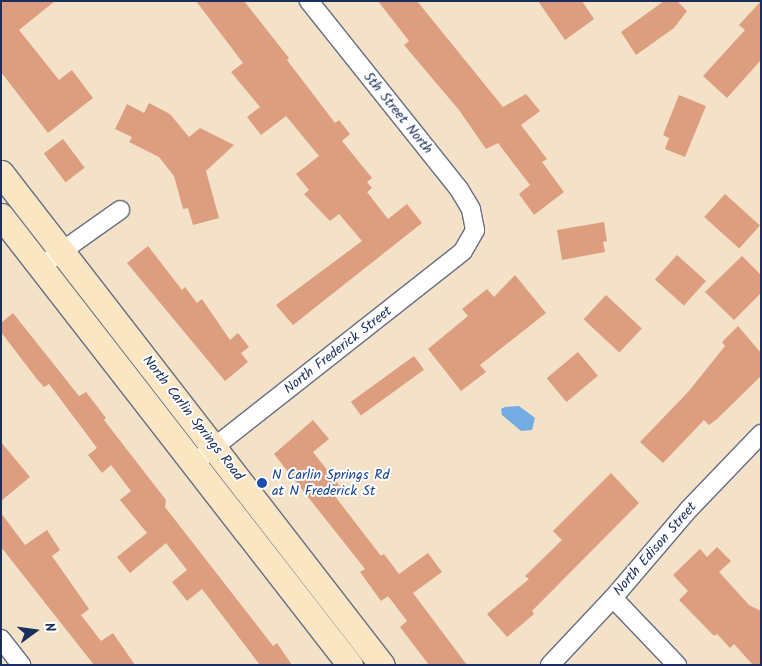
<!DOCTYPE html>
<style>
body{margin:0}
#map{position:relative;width:762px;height:666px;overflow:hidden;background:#f4e2c8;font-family:Kalam,sans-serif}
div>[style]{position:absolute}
.water>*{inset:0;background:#73ace2}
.building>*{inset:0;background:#dd9d7f;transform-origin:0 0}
.roads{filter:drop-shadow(1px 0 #676e83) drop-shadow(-1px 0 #676e83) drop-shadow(0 1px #676e83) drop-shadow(0 -1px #676e83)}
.minor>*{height:18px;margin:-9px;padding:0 9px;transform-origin:9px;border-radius:9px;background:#fff}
.secondary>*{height:25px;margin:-12.5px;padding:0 12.5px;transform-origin:12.5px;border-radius:12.5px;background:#fbe6c4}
.dots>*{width:14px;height:14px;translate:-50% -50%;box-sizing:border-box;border:2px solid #fff;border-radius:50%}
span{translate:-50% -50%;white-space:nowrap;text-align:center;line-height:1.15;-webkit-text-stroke:4px #fff;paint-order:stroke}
.street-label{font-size:14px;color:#1b2f5e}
.transit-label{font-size:14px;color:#164399}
.left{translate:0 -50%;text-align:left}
.frame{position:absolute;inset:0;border:2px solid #1b2f5e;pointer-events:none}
.north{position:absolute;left:10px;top:606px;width:50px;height:50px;-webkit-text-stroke:4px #fff;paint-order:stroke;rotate:76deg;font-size:14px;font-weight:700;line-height:20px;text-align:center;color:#1b2f5e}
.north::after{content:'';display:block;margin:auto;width:18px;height:22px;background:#1b2f5e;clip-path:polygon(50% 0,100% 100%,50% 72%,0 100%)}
</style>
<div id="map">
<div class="water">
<div style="clip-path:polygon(519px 406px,535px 418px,532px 430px,521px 431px,502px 415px,501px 409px,505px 407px)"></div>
</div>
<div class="building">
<div style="clip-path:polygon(1px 1px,55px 1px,19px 30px,59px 80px,72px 70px,93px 98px,48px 133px,1px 72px)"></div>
<div style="clip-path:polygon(196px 1px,244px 1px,289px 58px,287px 60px,335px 123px,339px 120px,350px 134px,342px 141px,372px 178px,367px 182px,372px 188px,367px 192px,388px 219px,407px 204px,422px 223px,293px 325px,276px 305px,362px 241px,339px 214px,330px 221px,304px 194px,309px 190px,296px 174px,319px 156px,286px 116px,261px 135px,247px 117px,260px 107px,231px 72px,243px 63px)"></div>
<div style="clip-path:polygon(378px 1px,417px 1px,503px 107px,526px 94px,540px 111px,521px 125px,547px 159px,542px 162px,564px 192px,534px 215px,519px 194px,530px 185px,498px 143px,486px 149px,459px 110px,404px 45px,409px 41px)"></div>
<div style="clip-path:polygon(538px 1px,582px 1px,594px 19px,565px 40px)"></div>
<div style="clip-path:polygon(664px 1px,677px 1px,687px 11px,674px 28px,636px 55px,621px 32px)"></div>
<div style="clip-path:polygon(761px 1px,761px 60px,727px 98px,703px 76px,745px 30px,739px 25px)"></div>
<div style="clip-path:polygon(679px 95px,706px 106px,685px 157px,665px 149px,669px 138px,663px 135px)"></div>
<div style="clip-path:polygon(149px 103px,170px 114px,189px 137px,200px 128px,234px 145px,206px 171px,219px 218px,193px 225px,188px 208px,183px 209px,174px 176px,159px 157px,129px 142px,132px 137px,115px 129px,127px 104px,144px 113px)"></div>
<div style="left:63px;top:139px;width:36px;height:24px;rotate:53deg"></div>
<div style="left:725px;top:194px;width:47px;height:31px;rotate:42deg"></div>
<div style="clip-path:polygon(604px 222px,607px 241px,603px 242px,605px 252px,562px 260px,557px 230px)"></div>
<div style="clip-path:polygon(148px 246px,182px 290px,185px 287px,197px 303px,202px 299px,230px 340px,238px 333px,249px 347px,241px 353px,248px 362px,225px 381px,127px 263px)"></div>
<div style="left:677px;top:255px;width:39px;height:33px;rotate:42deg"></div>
<div style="clip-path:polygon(742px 256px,761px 275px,761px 293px,734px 320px,705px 292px)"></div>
<div style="clip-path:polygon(515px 275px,546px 313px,480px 365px,486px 372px,461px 391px,428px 349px,468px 316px,462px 309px,487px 289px,494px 297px)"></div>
<div style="left:606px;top:295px;width:49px;height:33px;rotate:43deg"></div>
<div style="clip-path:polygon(13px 313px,79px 396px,86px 392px,106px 418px,104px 420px,166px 500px,165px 507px,273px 646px,277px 643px,292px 665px,260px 665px,202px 589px,187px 601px,172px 582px,187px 570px,166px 543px,130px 573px,117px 557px,147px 533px,120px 500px,131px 491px,111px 465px,102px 473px,88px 455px,97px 448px,49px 384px,44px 387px,36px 378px,1px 332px,1px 323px)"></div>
<div style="clip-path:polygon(738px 326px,761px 353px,761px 376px,717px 419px,709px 425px,704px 420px,663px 463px,640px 442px,688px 392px,725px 346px,722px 342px)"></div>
<div style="left:578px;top:352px;width:31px;height:41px;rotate:50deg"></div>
<div style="left:414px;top:356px;width:17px;height:78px;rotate:54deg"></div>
<div style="clip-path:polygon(313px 420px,329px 439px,313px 452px,342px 489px,334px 495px,381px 556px,384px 554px,399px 574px,428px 553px,442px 572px,413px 593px,467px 665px,429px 665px,400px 627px,407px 621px,388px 596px,381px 601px,360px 572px,365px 569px,274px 454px)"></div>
<div style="clip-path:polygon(1px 442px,30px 477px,1px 501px)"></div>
<div style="clip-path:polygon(611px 473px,639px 503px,532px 611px,534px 614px,507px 637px,487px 614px,529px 579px,525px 576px,562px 540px,553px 531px)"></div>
<div style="clip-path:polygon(1px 513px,25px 545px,47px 530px,60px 550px,52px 556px,89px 609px,81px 615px,101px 641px,113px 633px,135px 665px,94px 665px,1px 547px)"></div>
<div style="clip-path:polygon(717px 547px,731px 561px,719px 572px,749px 605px,761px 611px,761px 665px,753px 665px,734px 644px,730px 648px,717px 634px,714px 636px,679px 600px,688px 591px,673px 575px,700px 549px,707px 557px)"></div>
</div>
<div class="roads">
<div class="minor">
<div style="left:41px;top:266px;width:97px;rotate:-35.3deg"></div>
<div style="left:194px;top:463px;width:342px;rotate:-38.2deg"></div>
<div style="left:463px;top:251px;width:24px;rotate:-60deg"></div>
<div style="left:475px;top:230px;width:21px;rotate:-101deg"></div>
<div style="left:471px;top:209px;width:23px;rotate:-121deg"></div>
<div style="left:459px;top:189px;width:241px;rotate:-128.6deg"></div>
<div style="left:613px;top:598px;width:93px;rotate:46.3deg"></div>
<div style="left:1px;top:639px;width:33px;rotate:52deg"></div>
<div style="left:550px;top:665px;width:92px;rotate:-46.8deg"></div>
<div style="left:613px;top:598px;width:118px;rotate:-49.5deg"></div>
<div style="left:690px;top:508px;width:103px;rotate:-46.2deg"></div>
</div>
<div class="secondary">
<div style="left:1px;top:173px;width:622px;rotate:52.25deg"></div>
<div style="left:1px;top:216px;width:569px;rotate:52.14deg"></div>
</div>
</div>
<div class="dots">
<div style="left:262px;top:483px;background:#1a4fb4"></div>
</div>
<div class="street-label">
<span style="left:398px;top:113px;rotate:51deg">5th Street North</span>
<span style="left:338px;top:350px;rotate:-38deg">North Frederick Street</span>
<span style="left:193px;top:418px;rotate:52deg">North Carlin Springs Road</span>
<span style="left:655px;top:549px;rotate:-49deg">North Edison Street</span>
</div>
<div class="transit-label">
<span class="left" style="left:272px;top:483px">N Carlin Springs Rd<br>at N Frederick St</span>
</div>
<div class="frame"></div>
<div class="north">N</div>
</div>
